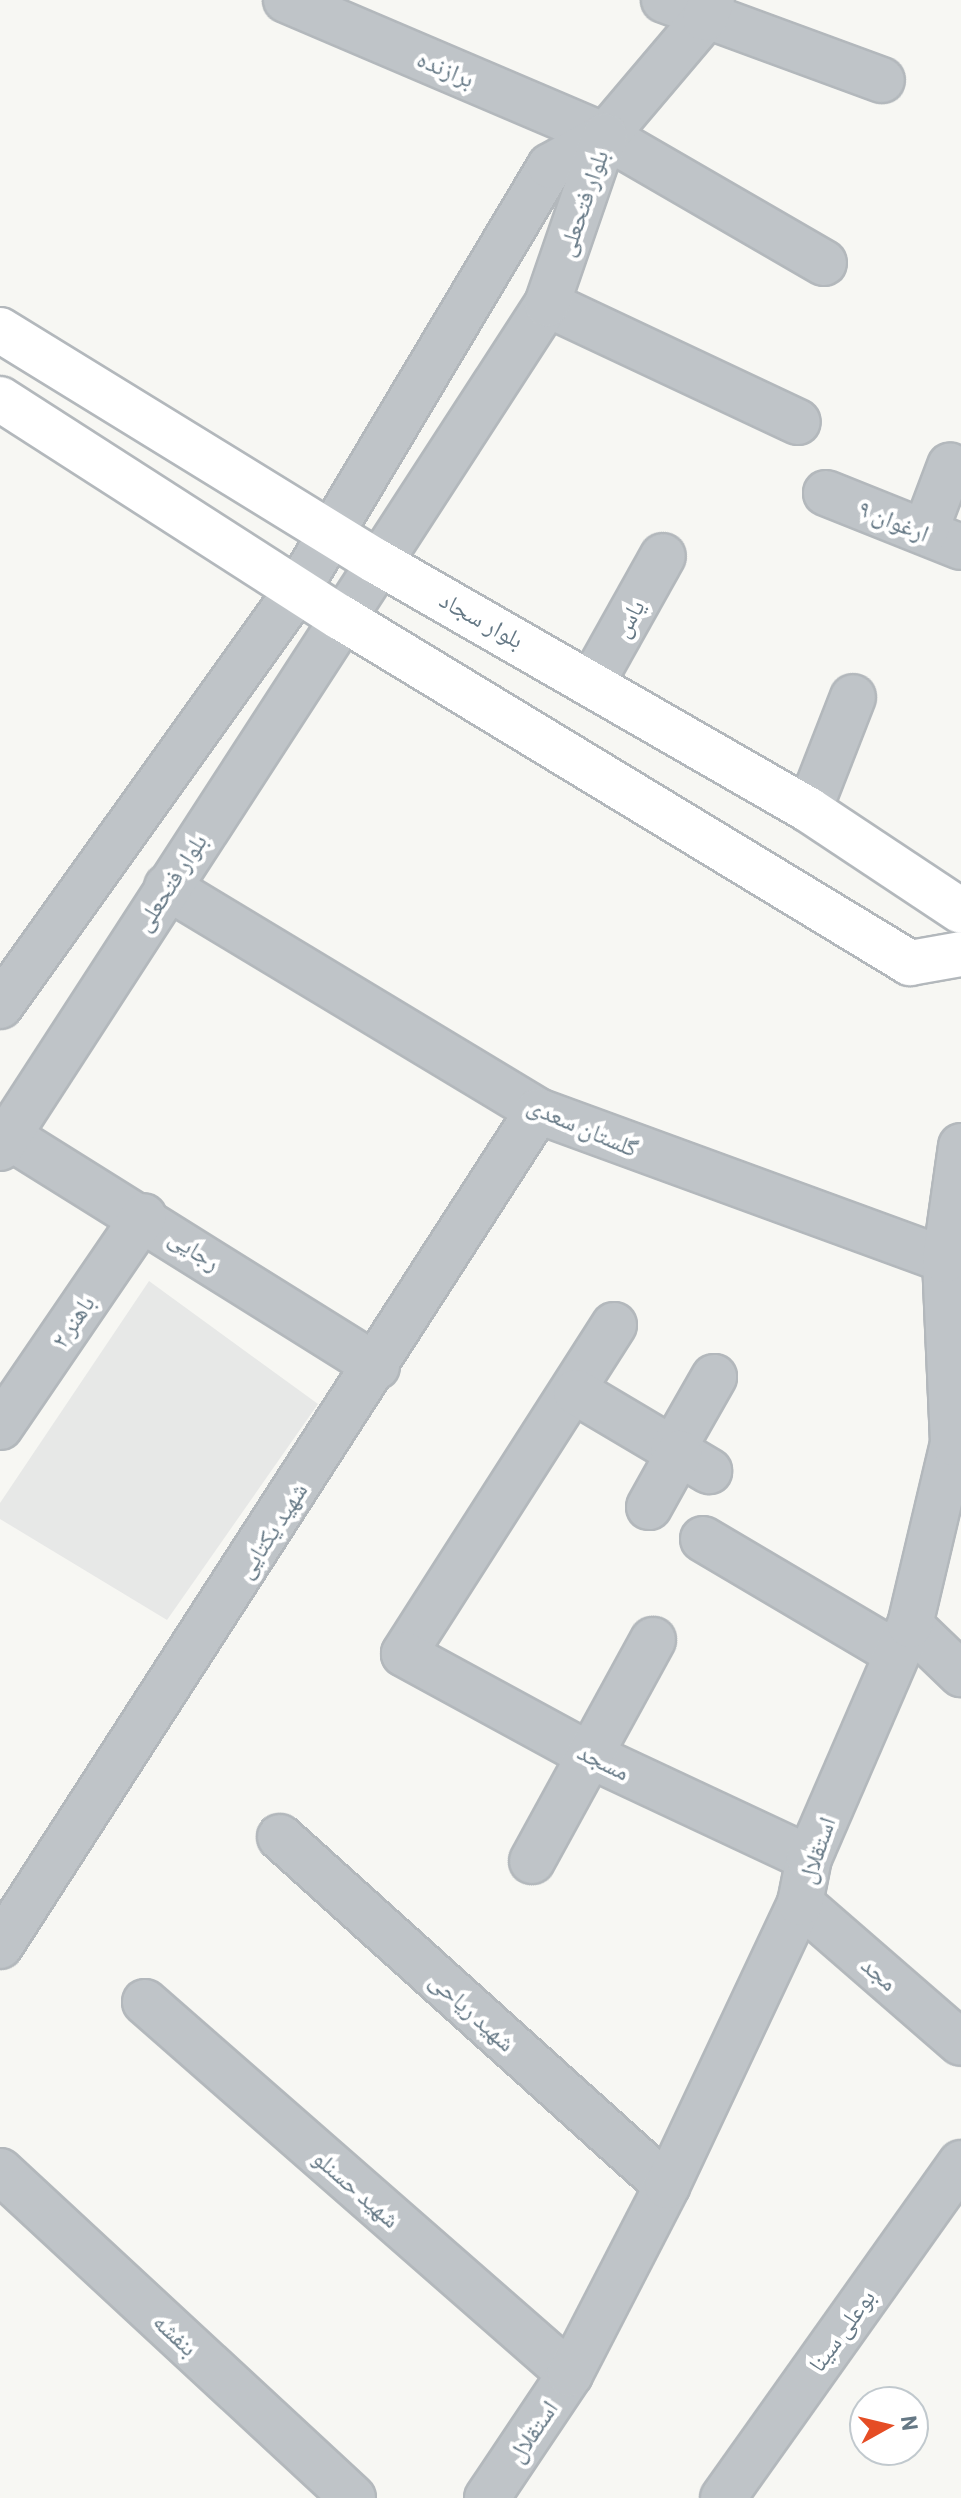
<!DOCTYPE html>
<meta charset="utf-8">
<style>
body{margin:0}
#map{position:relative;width:961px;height:2498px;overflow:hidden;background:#f7f7f3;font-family:Barlow,"Noto Naskh Arabic",sans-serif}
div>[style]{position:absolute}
.built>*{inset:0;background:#e7e8e7}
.roads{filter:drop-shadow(2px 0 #b3b8bc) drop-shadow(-2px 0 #b3b8bc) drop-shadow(0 2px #b3b8bc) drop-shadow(0 -2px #b3b8bc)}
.minor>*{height:44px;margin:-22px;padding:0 22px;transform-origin:22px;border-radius:22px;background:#bfc4c8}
.major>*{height:44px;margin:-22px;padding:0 22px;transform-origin:22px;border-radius:22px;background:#fff}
span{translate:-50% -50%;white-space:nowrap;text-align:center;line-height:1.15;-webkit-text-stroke:8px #fff;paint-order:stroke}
.street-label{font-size:24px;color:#657885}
.north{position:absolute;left:849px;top:2386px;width:80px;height:80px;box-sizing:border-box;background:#fff;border:2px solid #c1c9ce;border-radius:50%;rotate:82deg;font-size:22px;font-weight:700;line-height:32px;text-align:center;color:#657885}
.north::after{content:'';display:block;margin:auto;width:28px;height:36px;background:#e54d25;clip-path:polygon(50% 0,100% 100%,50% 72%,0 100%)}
</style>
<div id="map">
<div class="built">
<div style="clip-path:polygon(149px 1281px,318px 1404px,167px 1620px,0 1519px,0 1503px)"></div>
</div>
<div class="roads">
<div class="minor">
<div style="left:286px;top:0;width:347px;rotate:23.1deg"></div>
<div style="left:605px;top:136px;width:253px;rotate:30.1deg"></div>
<div style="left:664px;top:0;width:232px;rotate:20.2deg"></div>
<div style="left:547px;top:304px;width:277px;rotate:25.2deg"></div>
<div style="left:826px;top:493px;width:145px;rotate:21.8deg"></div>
<div style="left:925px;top:532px;width:71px;rotate:-69.3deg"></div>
<div style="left:593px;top:681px;width:143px;rotate:-60.8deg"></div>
<div style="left:809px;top:810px;width:121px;rotate:-68.7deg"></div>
<div style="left:167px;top:887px;width:433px;rotate:31.1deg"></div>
<div style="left:538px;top:1111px;width:433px;rotate:20.1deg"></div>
<div style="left:0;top:1006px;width:513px;rotate:-54.45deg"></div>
<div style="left:298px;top:589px;width:492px;rotate:-59.2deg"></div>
<div style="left:550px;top:166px;width:63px;rotate:-28.6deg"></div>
<div style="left:605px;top:136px;width:155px;rotate:-49.7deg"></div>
<div style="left:705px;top:18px;width:19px;rotate:-69deg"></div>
<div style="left:8px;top:1136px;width:435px;rotate:32deg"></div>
<div style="left:0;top:1148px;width:1006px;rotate:-57.05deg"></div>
<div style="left:547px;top:304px;width:178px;rotate:-71deg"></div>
<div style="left:614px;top:1325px;width:390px;rotate:122.6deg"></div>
<div style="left:404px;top:1654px;width:215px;rotate:28.6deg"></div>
<div style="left:593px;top:1757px;width:238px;rotate:25.1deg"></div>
<div style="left:576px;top:1392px;width:155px;rotate:30.7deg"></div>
<div style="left:0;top:1427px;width:255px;rotate:-55.7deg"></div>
<div style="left:673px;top:1449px;width:83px;rotate:-60.3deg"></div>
<div style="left:649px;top:1507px;width:62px;rotate:-60.9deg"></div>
<div style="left:703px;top:1539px;width:224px;rotate:30.6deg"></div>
<div style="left:910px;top:1625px;width:71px;rotate:43.9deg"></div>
<div style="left:280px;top:1837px;width:521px;rotate:42.04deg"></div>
<div style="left:532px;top:1861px;width:252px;rotate:-61.3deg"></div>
<div style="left:800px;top:1903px;width:213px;rotate:41deg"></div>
<div style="left:0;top:1946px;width:993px;rotate:-57.21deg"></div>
<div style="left:145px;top:2002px;width:565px;rotate:41.2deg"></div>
<div style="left:0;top:2171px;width:481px;rotate:42.8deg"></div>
<div style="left:487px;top:2498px;width:149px;rotate:-56.2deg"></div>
<div style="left:570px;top:2374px;width:212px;rotate:-62.7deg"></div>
<div style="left:667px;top:2186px;width:313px;rotate:-64.8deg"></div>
<div style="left:800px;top:1903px;width:46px;rotate:-78.7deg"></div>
<div style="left:809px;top:1858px;width:254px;rotate:-66.6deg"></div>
<div style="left:910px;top:1625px;width:187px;rotate:-76.7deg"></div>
<div style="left:953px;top:1443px;width:183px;rotate:-92.5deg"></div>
<div style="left:945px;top:1260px;width:115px;rotate:-82deg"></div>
<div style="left:723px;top:2498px;width:411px;rotate:-54.6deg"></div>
</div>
<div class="major">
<div style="left:0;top:330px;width:441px;rotate:31.6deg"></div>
<div style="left:376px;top:561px;width:499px;rotate:29.9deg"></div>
<div style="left:809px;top:810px;width:182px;rotate:33.6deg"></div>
<div style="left:0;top:399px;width:404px;rotate:32.7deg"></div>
<div style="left:340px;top:617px;width:667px;rotate:31.26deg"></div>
<div style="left:910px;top:963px;width:52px;rotate:-10deg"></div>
</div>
</div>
<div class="street-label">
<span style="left:446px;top:68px;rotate:23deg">برازنده</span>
<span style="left:582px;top:203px;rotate:-71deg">بلوار فتحعلی</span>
<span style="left:894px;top:520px;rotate:22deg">ارغوان ۹</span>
<span style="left:628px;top:618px;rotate:-61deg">یاس</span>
<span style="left:482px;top:619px;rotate:29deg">بلوار سجاد</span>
<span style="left:170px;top:882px;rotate:-57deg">بلوار فتحعلی</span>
<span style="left:583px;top:1126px;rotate:23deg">گلستان سعدی</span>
<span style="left:195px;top:1249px;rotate:33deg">رجایی</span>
<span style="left:72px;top:1321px;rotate:-56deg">باهنر ۲</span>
<span style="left:271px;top:1530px;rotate:-57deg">شهید یکتایی</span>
<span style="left:604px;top:1761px;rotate:26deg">مسجد</span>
<span style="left:816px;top:1850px;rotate:-71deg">استقلال</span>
<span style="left:880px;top:1973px;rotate:41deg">مجد</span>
<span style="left:473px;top:2011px;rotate:42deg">شهید ریاحی</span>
<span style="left:357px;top:2188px;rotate:41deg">شهید حسنلو</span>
<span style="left:841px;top:2330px;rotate:-54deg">بوعلی سینا</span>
<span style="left:176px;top:2334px;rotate:43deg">بنفشه</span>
<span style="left:532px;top:2431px;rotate:-56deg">استقلال</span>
</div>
<div class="north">N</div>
</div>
